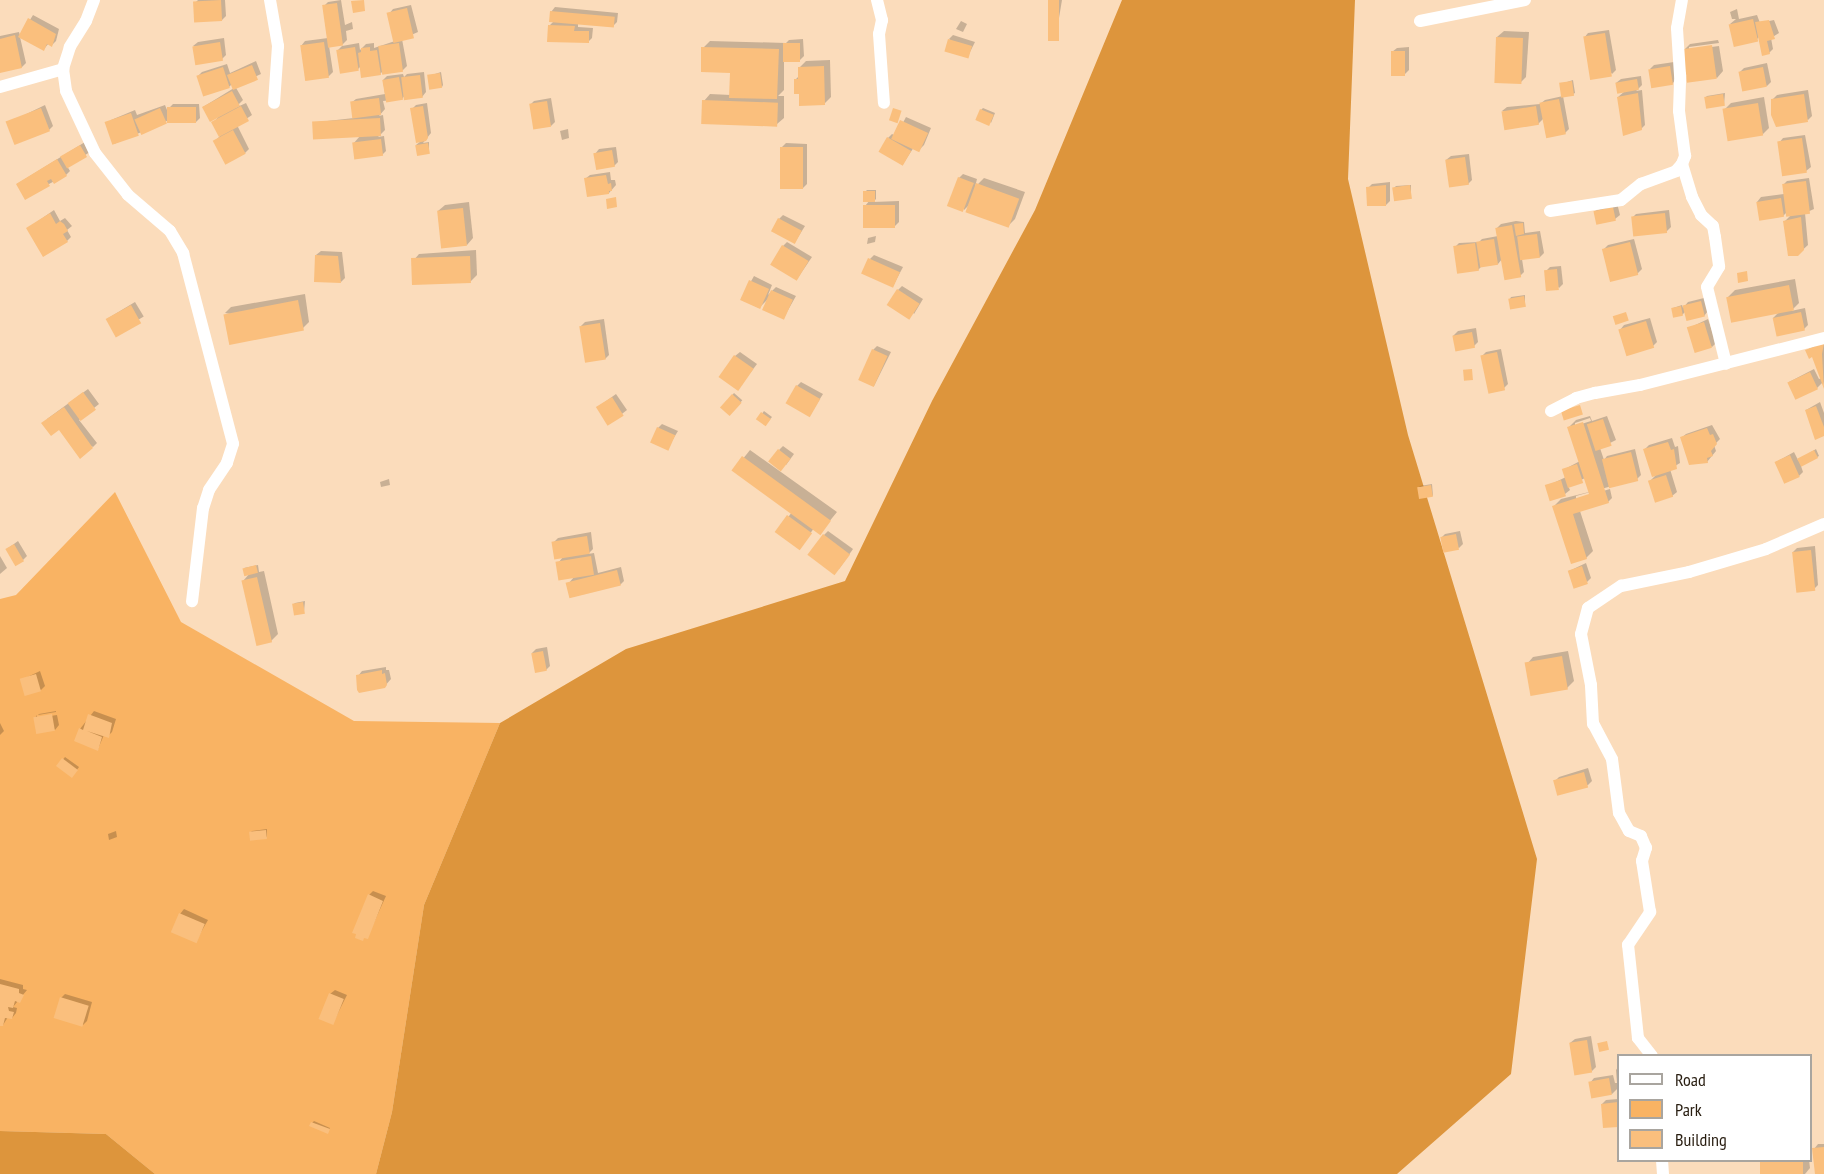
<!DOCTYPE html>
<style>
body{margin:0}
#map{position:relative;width:1824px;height:1174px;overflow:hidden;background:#fbdcbb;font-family:"PT Sans Narrow",sans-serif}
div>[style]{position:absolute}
.green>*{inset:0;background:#f9b363}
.forest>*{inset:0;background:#dd953c}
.shadow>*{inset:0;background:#0003;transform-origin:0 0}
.building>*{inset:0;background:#fabf7d;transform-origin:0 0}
.street>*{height:12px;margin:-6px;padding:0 6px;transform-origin:6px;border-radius:6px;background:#fff}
span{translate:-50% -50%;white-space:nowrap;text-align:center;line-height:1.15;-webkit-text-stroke:4.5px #fff;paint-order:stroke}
.legend{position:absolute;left:1617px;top:1054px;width:195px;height:108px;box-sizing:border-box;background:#fff;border:2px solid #a9a59f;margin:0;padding:8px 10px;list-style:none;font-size:18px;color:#281d10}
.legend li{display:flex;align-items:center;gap:12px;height:30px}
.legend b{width:30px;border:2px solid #a9a59f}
</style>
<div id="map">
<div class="green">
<div style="clip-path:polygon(115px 492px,181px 622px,354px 721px,500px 723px,424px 905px,392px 1112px,376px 1174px,155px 1174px,106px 1134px,0 1131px,0 599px,16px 595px)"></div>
</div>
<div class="forest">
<div style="clip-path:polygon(1122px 0,1355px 0,1348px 179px,1408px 435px,1537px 859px,1511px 1074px,1397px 1174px,376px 1174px,392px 1112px,424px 905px,500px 723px,626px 649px,845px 581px,932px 401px,1035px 210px)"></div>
<div style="clip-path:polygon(0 1131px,106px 1134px,155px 1174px,0 1174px)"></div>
</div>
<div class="shadow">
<div style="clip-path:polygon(198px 0,225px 0,226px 16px,222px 20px,195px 3px)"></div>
<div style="clip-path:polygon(341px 0,345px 25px,352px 22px,353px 29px,346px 31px,347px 40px,343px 44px,329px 46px,333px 72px,329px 76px,306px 80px,301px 46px,305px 41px,328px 38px,324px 6px,328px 2px)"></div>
<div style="clip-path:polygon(1049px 0,1062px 0,1056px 36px,1052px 40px)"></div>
<div style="clip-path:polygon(411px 5px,418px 32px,402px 39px,407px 66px,403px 70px,384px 70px,380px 74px,361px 66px,358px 69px,338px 50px,342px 46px,359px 43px,360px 50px,366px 44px,374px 43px,374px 48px,395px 41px,389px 14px,393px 9px)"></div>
<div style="clip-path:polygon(555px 7px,618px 13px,617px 22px,613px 26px,578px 23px,578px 27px,593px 28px,592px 38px,588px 42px,549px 26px,554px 21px,551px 12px)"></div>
<div style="clip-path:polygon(1737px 9px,1739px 19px,1757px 15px,1760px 23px,1774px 20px,1779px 33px,1771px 38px,1773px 49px,1769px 53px,1760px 36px,1757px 39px,1730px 24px,1736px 19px,1732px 19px,1730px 12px)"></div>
<div style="clip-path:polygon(33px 15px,59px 29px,56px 41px,52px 45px,49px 43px,44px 49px,20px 37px,26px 63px,22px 67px,0 72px,0 36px,19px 32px,20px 36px)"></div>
<div style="clip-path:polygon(961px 21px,967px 24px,963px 32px,956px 29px)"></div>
<div style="clip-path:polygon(1609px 30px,1616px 70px,1612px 74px,1584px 38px,1588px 33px)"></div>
<div style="clip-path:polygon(1504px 31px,1529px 32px,1526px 77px,1520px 83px,1497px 37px)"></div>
<div style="clip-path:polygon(953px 35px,975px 42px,968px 56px,949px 39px)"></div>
<div style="clip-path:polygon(224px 38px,226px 55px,222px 59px,193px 46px,198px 42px)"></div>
<div style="clip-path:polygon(803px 39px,804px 56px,800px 60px,784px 61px,784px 90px,778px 96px,784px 96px,784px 118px,777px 124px,704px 101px,710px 94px,731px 95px,731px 71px,703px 48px,710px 41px,786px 43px,789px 40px)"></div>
<div style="clip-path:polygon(1718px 40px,1719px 43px,1689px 47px,1689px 50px,1719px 46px,1723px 71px,1717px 78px,1684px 50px,1690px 44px)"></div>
<div style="clip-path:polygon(1409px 47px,1409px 70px,1405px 74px,1392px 52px,1397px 48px)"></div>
<div style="clip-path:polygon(830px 60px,831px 97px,824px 104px,800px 92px,795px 80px,800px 75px,799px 68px,806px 61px)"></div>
<div style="clip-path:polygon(256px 61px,261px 74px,235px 86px,243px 100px,235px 108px,246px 103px,252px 115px,237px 125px,249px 149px,245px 153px,215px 141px,220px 136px,213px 123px,220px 115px,203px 107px,234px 88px,233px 83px,229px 87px,198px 76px,202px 72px,227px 64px,230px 73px)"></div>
<div style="clip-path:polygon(1674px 62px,1676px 79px,1672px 84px,1650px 69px,1654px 65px)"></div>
<div style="clip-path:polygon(1767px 63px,1771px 82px,1767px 86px,1740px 72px,1744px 68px)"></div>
<div style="clip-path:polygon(424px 72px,426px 92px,422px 97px,405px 95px,402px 99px,383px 101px,385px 109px,379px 116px,383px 115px,385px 130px,378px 137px,384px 136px,386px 151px,382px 155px,353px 144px,360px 136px,314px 126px,318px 122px,354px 118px,351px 103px,356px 99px,385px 94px,383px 80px,387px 76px,403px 74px,404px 77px,407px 74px)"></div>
<div style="clip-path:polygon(441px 72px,443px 85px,442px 87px,429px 76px)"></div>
<div style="clip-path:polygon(1641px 76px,1642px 85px,1636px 91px,1642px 90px,1645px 125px,1641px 129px,1618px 97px,1625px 91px,1616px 83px,1621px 79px)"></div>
<div style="clip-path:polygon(1573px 80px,1575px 93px,1573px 94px,1561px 84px)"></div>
<div style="clip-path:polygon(1808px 90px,1812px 116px,1808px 120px,1773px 99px,1777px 95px)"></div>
<div style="clip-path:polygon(1725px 93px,1724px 105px,1706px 97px,1707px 96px)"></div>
<div style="clip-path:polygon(1563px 96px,1569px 129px,1565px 133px,1543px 119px,1538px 124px,1502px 111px,1507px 107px,1540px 104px,1545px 100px)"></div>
<div style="clip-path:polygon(1764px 97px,1769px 128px,1763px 134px,1725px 109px,1731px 103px)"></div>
<div style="clip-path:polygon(551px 98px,555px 122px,551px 126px,530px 105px,534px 101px)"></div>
<div style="clip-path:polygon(427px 103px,431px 133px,423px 143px,429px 142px,429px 152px,416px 145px,421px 141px,412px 109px,416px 105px)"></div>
<div style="clip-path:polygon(173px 104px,199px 104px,200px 118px,196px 122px,169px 120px,114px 144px,107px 124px,111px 120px,135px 110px,137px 115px,165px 105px,167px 110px)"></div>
<div style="clip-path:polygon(45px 105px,53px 126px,49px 130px,8px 123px)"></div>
<div style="clip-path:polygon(983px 108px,995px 113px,991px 123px,981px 110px)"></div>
<div style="clip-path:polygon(906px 117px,931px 128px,924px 145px,920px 149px,914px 147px,903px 164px,888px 138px,892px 134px,896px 136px)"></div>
<div style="clip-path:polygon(568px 129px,569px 138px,562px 140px,560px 131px)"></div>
<div style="clip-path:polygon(1805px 135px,1811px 167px,1806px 171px,1779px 143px,1783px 138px)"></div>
<div style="clip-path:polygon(85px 142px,90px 152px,67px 166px,70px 171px,66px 175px,49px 184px,17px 184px)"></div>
<div style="clip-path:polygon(786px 143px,807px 144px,807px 184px,803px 188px,782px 147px)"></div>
<div style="clip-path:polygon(616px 147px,618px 162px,614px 166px,595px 154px,599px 149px)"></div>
<div style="clip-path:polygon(1469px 154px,1472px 180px,1468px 184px,1446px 160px,1451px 156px)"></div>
<div style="clip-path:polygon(610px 172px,611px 180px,615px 180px,616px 185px,609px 193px,585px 179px,590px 175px)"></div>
<div style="clip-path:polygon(963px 174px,977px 179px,975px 187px,984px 178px,1025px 192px,1015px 219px,1008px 226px,970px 204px,964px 210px,959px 178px)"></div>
<div style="clip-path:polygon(1809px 178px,1814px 209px,1805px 213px,1808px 245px,1797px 255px,1785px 221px,1791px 215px,1787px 212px,1783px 216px,1757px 202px,1761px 197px,1784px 194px,1783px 185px,1787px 181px)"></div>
<div style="clip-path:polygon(1390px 182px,1390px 201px,1386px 205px,1368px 188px,1372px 184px)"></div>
<div style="clip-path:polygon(1411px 185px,1411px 197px,1394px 188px,1396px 186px)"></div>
<div style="clip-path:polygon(867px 190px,876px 190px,876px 199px,873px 202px,899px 201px,899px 222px,895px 226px,865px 206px,870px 200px,865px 192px)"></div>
<div style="clip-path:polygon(469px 202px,473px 238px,467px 245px,438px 211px,445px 205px)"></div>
<div style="clip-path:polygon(1617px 203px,1620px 215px,1615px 219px,1595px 211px)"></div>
<div style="clip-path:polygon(54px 210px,60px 221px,65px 218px,72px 226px,67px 230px,71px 237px,67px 241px,28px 228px)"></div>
<div style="clip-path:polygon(1669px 210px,1671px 227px,1666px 232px,1632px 218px,1636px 214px)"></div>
<div style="clip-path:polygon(783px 215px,805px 226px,795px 242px,779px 219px)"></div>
<div style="clip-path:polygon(1516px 221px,1524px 222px,1525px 233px,1540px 231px,1544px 253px,1540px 257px,1522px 259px,1524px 272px,1520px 276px,1502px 259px,1498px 264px,1482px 266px,1478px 270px,1455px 247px,1459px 243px,1479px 242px,1482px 239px,1498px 236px,1497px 228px,1501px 224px)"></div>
<div style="clip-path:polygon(876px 236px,875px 242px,867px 244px,868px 238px)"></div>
<div style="clip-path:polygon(1634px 239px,1642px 269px,1637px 274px,1604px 249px,1608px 245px)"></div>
<div style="clip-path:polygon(787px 242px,812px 257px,797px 279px,783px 246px)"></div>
<div style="clip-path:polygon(476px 250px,477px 275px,471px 281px,413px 261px,419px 254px)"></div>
<div style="clip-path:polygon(321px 251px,342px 252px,345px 278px,341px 282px,316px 255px)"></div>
<div style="clip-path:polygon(874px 255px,903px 267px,893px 286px,870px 259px)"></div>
<div style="clip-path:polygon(1561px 266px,1563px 284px,1559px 288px,1546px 271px,1550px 267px)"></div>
<div style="clip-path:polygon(754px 276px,772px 285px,768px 295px,776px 287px,796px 296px,783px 319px,768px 299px,759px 308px,741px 299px)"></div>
<div style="clip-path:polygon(1795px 279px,1799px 303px,1791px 311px,1805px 308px,1808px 325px,1804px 329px,1773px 318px,1779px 312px,1728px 297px,1735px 290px)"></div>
<div style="clip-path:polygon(902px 286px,923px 299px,914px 314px,898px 290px)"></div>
<div style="clip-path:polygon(305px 294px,309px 322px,303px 328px,225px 313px,231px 307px)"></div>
<div style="clip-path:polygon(1525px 295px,1525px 305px,1510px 299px,1511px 297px)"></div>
<div style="clip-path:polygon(1704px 298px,1708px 311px,1704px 316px,1686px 311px,1682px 315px,1673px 308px,1682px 305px,1683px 308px,1688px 302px)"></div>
<div style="left:135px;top:302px;width:17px;height:32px;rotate:59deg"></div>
<div style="clip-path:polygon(1650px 318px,1657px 342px,1653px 346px,1620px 330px,1624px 325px)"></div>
<div style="clip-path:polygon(604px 319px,609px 355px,605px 359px,581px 326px,585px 322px)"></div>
<div style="clip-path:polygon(1708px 319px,1716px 343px,1712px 347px,1689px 328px)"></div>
<div style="clip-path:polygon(1476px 328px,1478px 342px,1474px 346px,1453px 336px,1458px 331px)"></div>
<div style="clip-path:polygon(1824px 341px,1824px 385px,1823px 382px,1817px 388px,1789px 382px,1814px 369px,1819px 379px,1822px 378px,1813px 355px,1807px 350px)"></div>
<div style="clip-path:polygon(877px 346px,891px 352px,874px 386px,873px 350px)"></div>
<div style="clip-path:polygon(1501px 349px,1508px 384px,1504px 388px,1482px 356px,1486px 352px)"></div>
<div style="clip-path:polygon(740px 352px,757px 364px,738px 389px,735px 356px)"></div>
<div style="clip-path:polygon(801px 382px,823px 394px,810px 415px,797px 386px)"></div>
<div style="clip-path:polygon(88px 389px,99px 404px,79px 420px,97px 443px,93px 447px,47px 419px)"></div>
<div style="left:734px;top:393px;width:11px;height:18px;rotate:41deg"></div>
<div style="clip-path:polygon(616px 394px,627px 410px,609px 424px,602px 404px)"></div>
<div style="clip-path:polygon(1820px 402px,1824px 413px,1824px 435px,1806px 410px)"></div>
<div style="clip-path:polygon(764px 411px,772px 417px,767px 423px,758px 419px)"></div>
<div style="clip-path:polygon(evenodd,1590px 416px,1592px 421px,1607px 416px,1616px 440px,1600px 448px,1604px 460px,1607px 456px,1635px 449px,1641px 475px,1637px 479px,1576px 496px,1576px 499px,1610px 489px,1612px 498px,1608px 502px,1580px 511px,1593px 551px,1586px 558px,1554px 506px,1561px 499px,1589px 492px,1585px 478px,1568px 486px,1570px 490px,1565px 494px,1547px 486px,1566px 477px,1563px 470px,1580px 461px,1569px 427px,1576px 420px,1590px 416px,1590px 418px,1591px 421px,1575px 426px,1575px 423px,1590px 418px)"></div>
<div style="clip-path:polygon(662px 424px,678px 431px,667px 449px,658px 428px)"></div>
<div style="clip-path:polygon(1712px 425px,1720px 439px,1714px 445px,1716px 451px,1707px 462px,1681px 438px,1686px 434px)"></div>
<div style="clip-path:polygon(1672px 438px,1675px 447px,1678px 446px,1680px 463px,1670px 469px,1677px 492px,1672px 496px,1650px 481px,1658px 473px,1645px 449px,1649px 445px)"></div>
<div style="clip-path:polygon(783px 446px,794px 454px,786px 465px,779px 450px)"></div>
<div style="clip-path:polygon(1816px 449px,1819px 456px,1801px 466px,1803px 472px,1799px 476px,1776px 462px,1794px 452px,1798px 460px)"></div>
<div style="clip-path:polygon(750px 450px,837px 512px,820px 533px,814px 528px,803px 544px,777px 532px,792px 512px,734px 470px)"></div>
<div style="clip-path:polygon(389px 479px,390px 485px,381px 487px,380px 482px)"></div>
<div style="clip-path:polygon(1432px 484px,1433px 496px,1419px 487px,1420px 486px)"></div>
<div style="clip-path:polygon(828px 531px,853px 549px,839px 569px,824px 535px)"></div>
<div style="clip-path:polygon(1460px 531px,1463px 544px,1459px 548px,1441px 538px,1445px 534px)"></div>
<div style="clip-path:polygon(591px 532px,593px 549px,588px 554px,594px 553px,598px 573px,621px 567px,624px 581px,620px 585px,568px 584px,574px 577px,558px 563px,563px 557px,554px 542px,558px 538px)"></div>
<div style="clip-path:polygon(18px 541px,27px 556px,23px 560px,7px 549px)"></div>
<div style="clip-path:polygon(1815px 546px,1818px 585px,1814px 589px,1793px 552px,1797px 548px)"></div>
<div style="clip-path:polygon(0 556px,7px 568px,0 574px)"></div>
<div style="clip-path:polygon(1586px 563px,1591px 578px,1587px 582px,1569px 571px)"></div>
<div style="clip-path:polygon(258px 565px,259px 572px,264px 571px,278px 634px,271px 641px,243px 581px,250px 573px,244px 568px)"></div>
<div style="clip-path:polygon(305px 601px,304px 612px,294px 604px,295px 603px)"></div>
<div style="clip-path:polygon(547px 647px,550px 666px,546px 670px,532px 653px,536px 649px)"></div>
<div style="clip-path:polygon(1568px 651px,1574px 681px,1567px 688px,1527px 664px,1533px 657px)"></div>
<div style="clip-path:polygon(386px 667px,386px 670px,389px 670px,391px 679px,384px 687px,358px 676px,362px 671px)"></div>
<div style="clip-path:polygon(40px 671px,45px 686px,41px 690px,21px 680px)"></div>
<div style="clip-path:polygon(56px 711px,56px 712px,38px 715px,39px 714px)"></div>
<div style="clip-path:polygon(94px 711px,116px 719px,112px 732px,108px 736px,104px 735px,98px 749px,80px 729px)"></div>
<div style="clip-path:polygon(37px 715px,37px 718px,57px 715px,59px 725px,55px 730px,35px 718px)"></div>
<div style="clip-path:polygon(0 723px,4px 731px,0 735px)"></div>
<div style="clip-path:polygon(65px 757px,79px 767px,74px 774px,58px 766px)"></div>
<div style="clip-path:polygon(1588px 768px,1592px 781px,1588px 785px,1558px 794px,1555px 781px,1559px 777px)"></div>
<div style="clip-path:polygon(267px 829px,267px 837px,251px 832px,252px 831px)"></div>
<div style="clip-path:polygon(116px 831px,117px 837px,109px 840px,108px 834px)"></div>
<div style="clip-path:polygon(373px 891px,386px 896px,367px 938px,369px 895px)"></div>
<div style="clip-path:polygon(184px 909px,208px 920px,196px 941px,180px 914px)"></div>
<div style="clip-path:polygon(0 979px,23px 985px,23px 989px,27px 990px,13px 1007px,17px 1008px,16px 1013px,12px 1018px,8px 1017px,3px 1025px,0 1024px)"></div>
<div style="clip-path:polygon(335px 990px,347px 995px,333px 1023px,330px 994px)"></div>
<div style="clip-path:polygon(65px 994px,92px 1002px,87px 1021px,83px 1025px,61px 998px)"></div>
<div style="clip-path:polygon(1591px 1036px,1596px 1067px,1592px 1071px,1570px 1043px,1575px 1039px)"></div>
<div style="clip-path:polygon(1618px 1067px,1618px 1093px,1618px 1088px,1612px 1094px,1590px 1083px,1594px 1078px,1613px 1075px,1615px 1083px,1617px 1083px,1616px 1070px)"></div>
<div style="clip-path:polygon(1618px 1099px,1618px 1126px,1605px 1127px,1602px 1104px,1606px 1100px)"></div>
<div style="clip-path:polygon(314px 1121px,330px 1128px,329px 1130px,312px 1123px)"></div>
<div style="clip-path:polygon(1818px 1144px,1824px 1144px,1824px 1174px,1816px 1174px,1814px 1149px)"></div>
<div style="clip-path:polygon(1762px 1160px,1809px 1160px,1810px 1168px,1805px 1174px,1763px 1174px)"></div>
</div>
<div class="building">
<div style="left:221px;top:0;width:21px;height:28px;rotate:87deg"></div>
<div style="clip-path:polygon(364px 0,365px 11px,353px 13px,351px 1px)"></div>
<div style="left:1048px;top:0;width:11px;height:41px"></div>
<div style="left:337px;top:3px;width:43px;height:15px;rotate:82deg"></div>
<div style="left:407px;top:8px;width:31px;height:21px;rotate:77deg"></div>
<div style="left:550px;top:11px;width:65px;height:11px;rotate:5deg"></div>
<div style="clip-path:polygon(28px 18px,56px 34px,52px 47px,47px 44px,44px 51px,18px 37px)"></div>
<div style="left:1753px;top:19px;width:23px;height:25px;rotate:77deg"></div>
<div style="clip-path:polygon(1769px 20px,1775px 39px,1767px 41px,1770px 54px,1762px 56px,1755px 22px)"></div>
<div style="clip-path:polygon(548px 25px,575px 26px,574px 31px,589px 31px,589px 43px,547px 42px)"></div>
<div style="left:1605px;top:33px;width:44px;height:22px;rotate:81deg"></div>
<div style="clip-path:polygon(15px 35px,22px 68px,0 73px,0 39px)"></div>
<div style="left:1496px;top:37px;width:27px;height:46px;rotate:2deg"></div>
<div style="left:948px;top:39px;width:25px;height:13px;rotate:16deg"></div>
<div style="left:220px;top:42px;width:19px;height:28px;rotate:81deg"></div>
<div style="left:324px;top:42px;width:36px;height:24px;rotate:82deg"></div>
<div style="left:399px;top:43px;width:29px;height:21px;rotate:82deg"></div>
<div style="left:783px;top:43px;width:17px;height:19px"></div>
<div style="left:1712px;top:45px;width:34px;height:30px;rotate:82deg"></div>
<div style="left:355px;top:47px;width:24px;height:19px;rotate:81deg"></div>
<div style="clip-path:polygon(370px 47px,370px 51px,377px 50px,381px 75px,361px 78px,358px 53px,361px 52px,361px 48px)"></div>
<div style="clip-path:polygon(701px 47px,779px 49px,777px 99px,729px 98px,730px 73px,701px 72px)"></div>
<div style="left:1391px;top:51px;width:14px;height:25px"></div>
<div style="left:252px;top:65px;width:16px;height:27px;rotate:68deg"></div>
<div style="clip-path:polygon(824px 66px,825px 105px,799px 106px,799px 94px,794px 94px,794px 79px,798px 79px,798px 67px)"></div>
<div style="left:1670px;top:66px;width:19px;height:22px;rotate:81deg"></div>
<div style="left:223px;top:67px;width:22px;height:28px;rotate:72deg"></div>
<div style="left:1763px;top:67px;width:20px;height:25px;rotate:79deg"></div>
<div style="left:440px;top:73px;width:15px;height:13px;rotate:82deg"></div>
<div style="left:420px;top:75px;width:23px;height:19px;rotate:83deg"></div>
<div style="left:399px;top:77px;width:23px;height:17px;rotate:80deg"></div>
<div style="left:1637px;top:79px;width:11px;height:22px;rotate:80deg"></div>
<div style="left:1572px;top:81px;width:15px;height:13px;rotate:82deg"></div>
<div style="left:232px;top:91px;width:17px;height:34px;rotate:62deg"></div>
<div style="clip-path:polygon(1638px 93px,1642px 130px,1623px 136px,1617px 97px)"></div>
<div style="left:1723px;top:94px;width:12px;height:19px;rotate:81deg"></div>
<div style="clip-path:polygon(1804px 94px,1808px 122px,1776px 127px,1771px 115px,1771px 99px)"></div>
<div style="left:379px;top:98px;width:17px;height:29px;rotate:83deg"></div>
<div style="left:1559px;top:99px;width:36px;height:20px;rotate:79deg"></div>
<div style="left:702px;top:100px;width:76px;height:24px;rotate:2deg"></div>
<div style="left:547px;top:101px;width:26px;height:18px;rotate:81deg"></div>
<div style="left:1758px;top:103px;width:33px;height:36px;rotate:81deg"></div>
<div style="left:241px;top:106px;width:17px;height:34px;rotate:62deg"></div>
<div style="clip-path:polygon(423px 106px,428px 138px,426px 141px,416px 143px,410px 108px)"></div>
<div style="left:1536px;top:106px;width:19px;height:35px;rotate:81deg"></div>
<div style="left:196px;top:107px;width:16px;height:29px;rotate:90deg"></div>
<div style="left:41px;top:108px;width:25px;height:38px;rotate:69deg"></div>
<div style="left:160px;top:108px;width:17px;height:28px;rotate:66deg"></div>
<div style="left:893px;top:108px;width:9px;height:13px;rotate:18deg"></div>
<div style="left:980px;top:109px;width:15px;height:12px;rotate:23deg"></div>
<div style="left:131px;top:113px;width:24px;height:28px;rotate:71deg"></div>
<div style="left:380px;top:118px;width:18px;height:68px;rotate:87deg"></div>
<div style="left:900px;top:120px;width:31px;height:21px;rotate:25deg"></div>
<div style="left:233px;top:130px;width:27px;height:23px;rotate:62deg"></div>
<div style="left:887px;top:137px;width:28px;height:17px;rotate:30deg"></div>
<div style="left:1802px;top:138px;width:35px;height:25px;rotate:82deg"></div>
<div style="left:381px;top:139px;width:17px;height:29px;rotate:83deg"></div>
<div style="left:428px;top:143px;width:11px;height:13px;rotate:80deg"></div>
<div style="left:80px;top:145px;width:14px;height:23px;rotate:60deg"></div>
<div style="left:780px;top:147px;width:23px;height:42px"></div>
<div style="left:612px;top:150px;width:17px;height:19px;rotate:80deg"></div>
<div style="left:1465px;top:157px;width:28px;height:20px;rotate:82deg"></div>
<div style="clip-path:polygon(57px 159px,67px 176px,54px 184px,51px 179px,47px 181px,50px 186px,25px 200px,16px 184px)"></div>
<div style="clip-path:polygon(606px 175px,608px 184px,611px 183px,612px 191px,609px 191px,609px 194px,587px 197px,584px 178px)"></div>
<div style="left:958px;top:177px;width:17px;height:31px;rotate:21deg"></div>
<div style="left:1806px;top:181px;width:33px;height:24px;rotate:83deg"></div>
<div style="left:976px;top:183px;width:46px;height:31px;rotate:20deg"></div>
<div style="clip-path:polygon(1386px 185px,1386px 206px,1367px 206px,1366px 187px)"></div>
<div style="left:1410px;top:185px;width:14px;height:18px;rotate:82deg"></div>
<div style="left:863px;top:191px;width:12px;height:11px"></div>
<div style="clip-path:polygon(616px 197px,617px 207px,607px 209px,606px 199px)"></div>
<div style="left:1781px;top:198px;width:19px;height:25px;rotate:81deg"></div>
<div style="left:863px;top:205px;width:32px;height:23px"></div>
<div style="left:1613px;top:207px;width:14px;height:20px;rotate:78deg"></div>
<div style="left:463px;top:208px;width:38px;height:26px;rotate:84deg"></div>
<div style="clip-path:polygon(50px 213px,56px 224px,60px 221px,64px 224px,68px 231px,63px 234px,68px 242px,43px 257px,26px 228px)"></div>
<div style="left:1665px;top:213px;width:20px;height:34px;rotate:84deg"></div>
<div style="clip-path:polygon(1801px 217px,1804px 250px,1798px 256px,1788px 256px,1783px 221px)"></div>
<div style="left:778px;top:218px;width:27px;height:15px;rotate:28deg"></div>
<div style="clip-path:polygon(1523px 223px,1524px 234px,1516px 236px,1514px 224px)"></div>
<div style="left:1512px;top:225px;width:53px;height:17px;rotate:80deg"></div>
<div style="left:1537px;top:234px;width:24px;height:20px;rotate:83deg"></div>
<div style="left:1494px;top:239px;width:26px;height:18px;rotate:81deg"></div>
<div style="left:1630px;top:242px;width:34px;height:29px;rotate:76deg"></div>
<div style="left:1475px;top:243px;width:28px;height:22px;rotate:82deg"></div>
<div style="left:782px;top:245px;width:31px;height:23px;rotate:31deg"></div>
<div style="clip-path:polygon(315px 255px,338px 256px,341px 283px,314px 282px)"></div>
<div style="left:470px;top:256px;width:27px;height:59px;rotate:88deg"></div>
<div style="left:868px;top:258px;width:35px;height:17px;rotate:24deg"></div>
<div style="left:1557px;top:269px;width:21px;height:13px;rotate:85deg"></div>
<div style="clip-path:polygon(1747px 271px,1748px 281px,1738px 283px,1737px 273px)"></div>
<div style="left:749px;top:280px;width:22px;height:22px;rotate:24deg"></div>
<div style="left:1789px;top:285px;width:26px;height:64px;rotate:79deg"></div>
<div style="left:897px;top:289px;width:27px;height:19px;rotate:33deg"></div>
<div style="left:771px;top:290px;width:24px;height:22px;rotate:24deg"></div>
<div style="left:1524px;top:296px;width:11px;height:16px;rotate:80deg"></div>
<div style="left:298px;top:300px;width:31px;height:76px;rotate:79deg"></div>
<div style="left:1701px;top:301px;width:16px;height:19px;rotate:76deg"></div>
<div style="left:131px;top:305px;width:21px;height:29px;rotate:61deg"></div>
<div style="left:1681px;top:306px;width:10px;height:10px;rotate:79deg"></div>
<div style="left:1626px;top:312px;width:9px;height:14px;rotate:72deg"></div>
<div style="left:1801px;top:312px;width:19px;height:29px;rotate:78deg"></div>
<div style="left:1646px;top:321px;width:28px;height:29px;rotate:73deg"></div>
<div style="left:1704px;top:322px;width:27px;height:18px;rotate:73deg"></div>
<div style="left:600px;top:323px;width:37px;height:21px;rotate:81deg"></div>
<div style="left:1472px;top:332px;width:16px;height:20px;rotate:79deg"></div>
<div style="clip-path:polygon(1824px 343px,1822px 354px,1824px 389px,1812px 357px,1809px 359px,1805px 350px)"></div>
<div style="left:872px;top:349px;width:17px;height:34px;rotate:24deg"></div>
<div style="left:1497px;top:352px;width:39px;height:17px;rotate:78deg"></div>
<div style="left:734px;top:355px;width:24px;height:27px;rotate:35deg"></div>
<div style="left:1472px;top:369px;width:11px;height:9px;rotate:85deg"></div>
<div style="left:1810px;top:372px;width:19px;height:25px;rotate:65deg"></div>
<div style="left:796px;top:385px;width:28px;height:21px;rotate:30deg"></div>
<div style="left:83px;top:392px;width:22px;height:19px;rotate:54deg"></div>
<div style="left:732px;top:394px;width:13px;height:18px;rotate:42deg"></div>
<div style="left:612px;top:397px;width:22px;height:19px;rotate:58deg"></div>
<div style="left:1580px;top:405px;width:10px;height:20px;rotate:73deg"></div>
<div style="clip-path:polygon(1816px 406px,1824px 427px,1824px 436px,1815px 440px,1805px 410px)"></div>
<div style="clip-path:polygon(64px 407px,93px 448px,80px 459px,59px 430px,51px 436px,41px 423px)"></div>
<div style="left:761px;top:412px;width:12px;height:9px;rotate:35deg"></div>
<div style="left:1603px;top:419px;width:28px;height:17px;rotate:72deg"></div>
<div style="clip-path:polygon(1583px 422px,1609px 503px,1573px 514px,1587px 559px,1571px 564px,1552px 506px,1589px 494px,1567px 427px)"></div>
<div style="left:657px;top:427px;width:20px;height:17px;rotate:24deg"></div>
<div style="clip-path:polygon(1707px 428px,1710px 435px,1713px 434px,1717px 444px,1711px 451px,1713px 456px,1707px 458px,1708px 463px,1689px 465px,1680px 437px)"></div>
<div style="clip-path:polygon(1668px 442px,1671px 450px,1674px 449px,1677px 469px,1652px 477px,1643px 449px)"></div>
<div style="left:778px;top:449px;width:16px;height:16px;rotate:38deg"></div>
<div style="left:1814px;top:450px;width:9px;height:19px;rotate:63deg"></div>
<div style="left:1631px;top:452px;width:30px;height:30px;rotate:76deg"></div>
<div style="left:1790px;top:455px;width:24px;height:17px;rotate:66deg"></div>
<div style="left:742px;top:456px;width:110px;height:18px;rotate:36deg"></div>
<div style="left:1577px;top:464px;width:20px;height:16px;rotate:72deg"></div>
<div style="left:1666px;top:475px;width:23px;height:19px;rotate:72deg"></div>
<div style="left:1561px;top:480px;width:17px;height:17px;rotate:73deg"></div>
<div style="left:1431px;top:485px;width:12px;height:14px;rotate:81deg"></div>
<div style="left:787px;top:515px;width:31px;height:21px;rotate:36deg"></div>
<div style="left:823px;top:534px;width:34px;height:26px;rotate:37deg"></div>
<div style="left:1456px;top:534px;width:16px;height:16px;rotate:79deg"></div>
<div style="left:587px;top:536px;width:18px;height:36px;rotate:81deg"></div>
<div style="left:14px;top:544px;width:20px;height:10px;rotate:60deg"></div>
<div style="left:1811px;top:550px;width:41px;height:19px;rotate:84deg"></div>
<div style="left:591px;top:556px;width:19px;height:36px;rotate:81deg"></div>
<div style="left:256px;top:565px;width:8px;height:14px;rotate:76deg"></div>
<div style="left:1582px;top:566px;width:19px;height:15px;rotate:72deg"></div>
<div style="left:617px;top:570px;width:16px;height:53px;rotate:76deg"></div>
<div style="left:257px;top:577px;width:67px;height:16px;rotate:77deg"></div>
<div style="left:303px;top:602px;width:12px;height:11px;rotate:81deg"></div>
<div style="left:543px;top:651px;width:20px;height:12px;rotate:79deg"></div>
<div style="left:1562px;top:656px;width:34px;height:38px;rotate:80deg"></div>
<div style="clip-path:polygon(382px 670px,382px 674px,385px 673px,387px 685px,385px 688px,359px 693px,357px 690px,356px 675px)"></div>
<div style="left:36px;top:674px;width:18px;height:17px;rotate:74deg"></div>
<div style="left:52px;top:714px;width:17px;height:19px;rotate:80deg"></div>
<div style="clip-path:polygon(88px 714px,112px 723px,109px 738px,87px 731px,102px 737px,98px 751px,74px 741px,79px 728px,83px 730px)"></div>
<div style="left:62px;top:758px;width:20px;height:10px;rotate:37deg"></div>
<div style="left:1584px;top:772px;width:16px;height:32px;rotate:75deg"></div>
<div style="left:266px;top:830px;width:9px;height:17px;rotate:84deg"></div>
<div style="clip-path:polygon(368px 894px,383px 901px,368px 939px,364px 938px,363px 941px,355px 938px,356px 934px,352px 933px)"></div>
<div style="left:179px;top:913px;width:28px;height:21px;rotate:23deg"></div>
<div style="clip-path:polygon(0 984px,19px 989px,19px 993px,24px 995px,20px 1003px,15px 1001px,13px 1008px,8px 1007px,9px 1011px,14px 1012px,12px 1019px,5px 1018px,3px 1026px,0 1026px)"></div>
<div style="left:329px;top:993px;width:16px;height:28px;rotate:22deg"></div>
<div style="left:60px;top:997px;width:30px;height:22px;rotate:17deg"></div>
<div style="left:1587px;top:1040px;width:33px;height:18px;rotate:81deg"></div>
<div style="left:1607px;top:1041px;width:9px;height:10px;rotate:77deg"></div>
<div style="left:1609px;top:1078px;width:17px;height:21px;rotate:80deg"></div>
<div style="clip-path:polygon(1618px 1102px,1618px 1127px,1603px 1128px,1601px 1104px)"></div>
<div style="clip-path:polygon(311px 1122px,330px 1129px,328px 1134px,309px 1126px)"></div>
<div style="clip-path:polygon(1824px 1147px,1824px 1174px,1815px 1174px,1812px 1148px)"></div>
<div style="left:1760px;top:1160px;width:43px;height:14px"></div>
</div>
<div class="street">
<div style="left:94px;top:0;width:22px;rotate:111deg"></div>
<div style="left:86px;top:21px;width:31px;rotate:122deg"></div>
<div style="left:70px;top:47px;width:23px;rotate:108deg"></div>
<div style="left:63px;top:69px;width:22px;rotate:82deg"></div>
<div style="left:66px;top:91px;width:68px;rotate:64.9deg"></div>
<div style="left:95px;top:153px;width:53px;rotate:51.8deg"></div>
<div style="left:128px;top:195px;width:55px;rotate:40.6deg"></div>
<div style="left:170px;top:231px;width:26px;rotate:59deg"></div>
<div style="left:183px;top:253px;width:197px;rotate:75.3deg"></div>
<div style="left:233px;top:444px;width:20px;rotate:108deg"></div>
<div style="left:227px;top:463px;width:32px;rotate:124deg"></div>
<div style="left:209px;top:490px;width:19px;rotate:108deg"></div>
<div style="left:203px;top:508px;width:94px;rotate:96.7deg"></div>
<div style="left:270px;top:0;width:47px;rotate:80.1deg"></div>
<div style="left:278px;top:46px;width:57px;rotate:94deg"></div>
<div style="left:877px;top:0;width:21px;rotate:76deg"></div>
<div style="left:882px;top:20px;width:14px;rotate:102deg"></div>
<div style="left:879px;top:34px;width:69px;rotate:85.9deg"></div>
<div style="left:1420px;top:21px;width:107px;rotate:-11.3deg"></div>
<div style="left:0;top:87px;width:66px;rotate:-15.9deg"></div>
<div style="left:1682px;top:164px;width:34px;rotate:73deg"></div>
<div style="left:1692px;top:197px;width:20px;rotate:63deg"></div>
<div style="left:1701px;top:215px;width:16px;rotate:43deg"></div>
<div style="left:1713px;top:226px;width:11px;rotate:80deg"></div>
<div style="left:1715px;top:237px;width:30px;rotate:82deg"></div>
<div style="left:1719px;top:267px;width:23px;rotate:121deg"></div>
<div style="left:1707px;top:287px;width:79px;rotate:76.1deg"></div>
<div style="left:1550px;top:211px;width:72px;rotate:-8.8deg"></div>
<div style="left:1621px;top:200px;width:26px;rotate:-39deg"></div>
<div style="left:1641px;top:184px;width:37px;rotate:-20deg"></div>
<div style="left:1676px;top:171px;width:9px;rotate:-49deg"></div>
<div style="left:1682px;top:164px;width:9px;rotate:-69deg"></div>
<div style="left:1685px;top:156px;width:45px;rotate:-97.6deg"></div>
<div style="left:1679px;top:111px;width:36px;rotate:-88deg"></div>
<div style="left:1680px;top:75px;width:47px;rotate:-93.7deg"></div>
<div style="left:1677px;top:28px;width:28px;rotate:-80deg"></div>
<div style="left:1551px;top:411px;width:28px;rotate:-27deg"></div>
<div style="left:1576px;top:398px;width:20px;rotate:-15deg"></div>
<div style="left:1595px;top:393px;width:46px;rotate:-10.1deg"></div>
<div style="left:1640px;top:385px;width:190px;rotate:-14.3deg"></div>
<div style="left:1652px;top:1056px;width:23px;rotate:-128deg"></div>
<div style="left:1638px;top:1038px;width:94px;rotate:-96.1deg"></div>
<div style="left:1628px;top:945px;width:40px;rotate:-56deg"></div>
<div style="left:1650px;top:912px;width:52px;rotate:-98.9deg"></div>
<div style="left:1642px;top:861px;width:14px;rotate:-73deg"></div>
<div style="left:1646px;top:848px;width:13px;rotate:-113deg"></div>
<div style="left:1641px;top:836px;width:13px;rotate:-157deg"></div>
<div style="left:1629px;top:831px;width:21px;rotate:-119deg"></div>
<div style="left:1619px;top:813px;width:54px;rotate:-97.4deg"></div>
<div style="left:1612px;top:759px;width:40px;rotate:-118deg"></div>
<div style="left:1593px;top:724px;width:39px;rotate:-93deg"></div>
<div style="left:1591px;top:685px;width:52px;rotate:-101.1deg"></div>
<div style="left:1581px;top:634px;width:27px;rotate:-75deg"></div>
<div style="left:1588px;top:608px;width:40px;rotate:-34deg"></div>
<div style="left:1621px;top:586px;width:69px;rotate:-11.6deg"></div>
<div style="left:1689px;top:572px;width:80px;rotate:-16.6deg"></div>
<div style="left:1766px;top:549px;width:63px;rotate:-23.3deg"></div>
<div style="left:1662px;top:1160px;width:14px;rotate:86deg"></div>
</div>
<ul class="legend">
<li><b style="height:8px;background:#fff"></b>Road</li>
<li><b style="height:16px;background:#f9b363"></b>Park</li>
<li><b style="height:16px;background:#fabf7d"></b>Building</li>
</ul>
</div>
